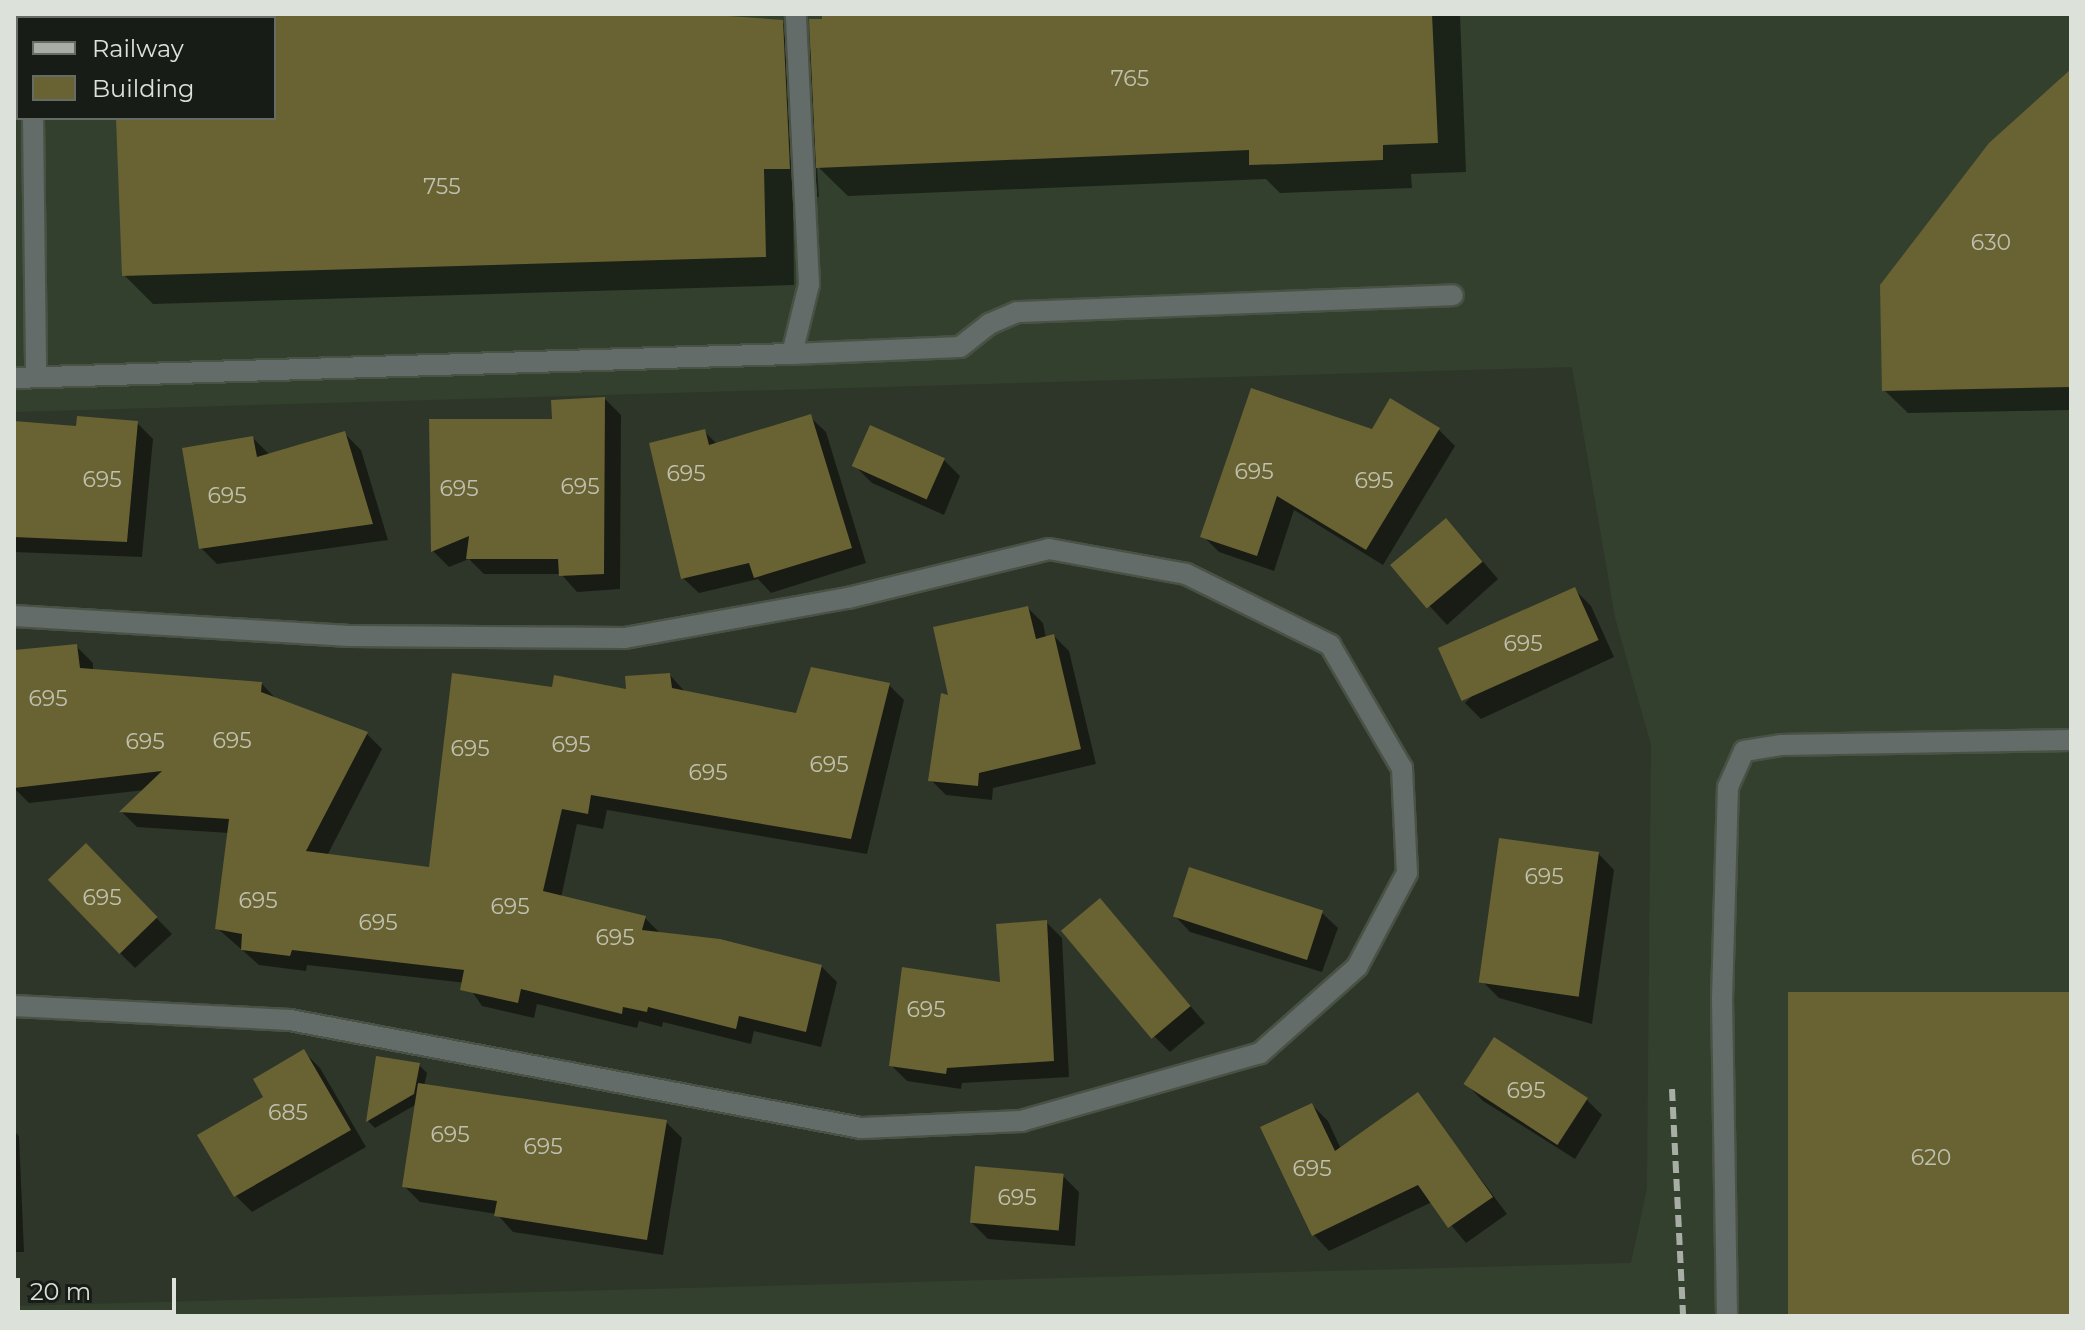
<!DOCTYPE html>
<style>
body{margin:0}
#map{position:relative;width:2085px;height:1330px;overflow:hidden;background:#2e3629;font-family:Montserrat,sans-serif}
div>[style]{position:absolute}
.built>*{inset:0;background:#34402e}
.shadow>*{inset:0;background:#0007}
.building>*{inset:0;background:#696232;transform-origin:0 0}
.roads{filter:drop-shadow(2px 0 #4a5145) drop-shadow(-2px 0 #4a5145) drop-shadow(0 2px #4a5145) drop-shadow(0 -2px #4a5145)}
.service>*{height:20px;margin:-10px;padding:0 10px;transform-origin:10px;border-radius:10px;background:#646c69}
.rail>*{height:6px;margin-top:-3px;transform-origin:0;background:repeating-linear-gradient(90deg,#a8aea5 0 12px,transparent 0 18px)}
span{translate:-50% -50%;white-space:nowrap;text-align:center;line-height:1.15;-webkit-text-stroke:7px #181c16;paint-order:stroke}
.number-label{font-size:22px;color:#bfc1b0}
.number-label span{-webkit-text-stroke-width:0}
.frame{position:absolute;inset:0;border:16px solid #dce1da;pointer-events:none}
.legend{position:absolute;left:16px;top:16px;width:260px;height:104px;box-sizing:border-box;background:#181c16;border:2px solid #666b64;margin:0;padding:10px 14px;list-style:none;font-size:24px;color:#dce1da}
.legend li{display:flex;align-items:center;gap:16px;height:40px}
.legend b{width:40px;border:2px solid #666b64}
.scale{position:absolute;left:16px;top:1278px;width:160px;height:36px;box-sizing:border-box;border:4px solid #dce1da;border-top:0;padding-left:10px;font-size:24px;line-height:28px;white-space:nowrap;color:#dce1da;-webkit-text-stroke:6px #181c16;paint-order:stroke}
</style>
<div id="map">
<div class="built">
<div style="clip-path:polygon(evenodd,14px 14px,2071px 14px,2071px 1316px,14px 1316px,14px 1306px,1631px 1263px,1647px 1188px,1651px 745px,1615px 617px,1572px 367px,14px 412px,14px 14px,18px 18px,274px 18px,274px 118px,18px 118px,18px 18px)"></div>
</div>
<div class="shadow">
<div style="clip-path:polygon(115px 14px,707px 14px,782px 22px,813px 52px,824px 14px,1460px 14px,1466px 172px,1411px 174px,1412px 188px,1280px 193px,1266px 179px,848px 196px,817px 166px,819px 197px,793px 198px,794px 285px,153px 304px,124px 275px,118px 118px,274px 118px,274px 18px)"></div>
<div style="clip-path:polygon(2071px 71px,2071px 410px,1908px 413px,1884px 390px)"></div>
<div style="clip-path:polygon(605px 399px,621px 415px,620px 589px,577px 592px,561px 574px,484px 574px,469px 559px,449px 567px,433px 551px)"></div>
<div style="clip-path:polygon(810px 417px,826px 432px,866px 563px,771px 593px,758px 579px,699px 593px,683px 578px,704px 431px,717px 444px)"></div>
<div style="clip-path:polygon(14px 423px,78px 428px,137px 423px,153px 439px,142px 557px,14px 552px)"></div>
<div style="clip-path:polygon(1439px 430px,1455px 446px,1383px 565px,1294px 510px,1274px 571px,1219px 552px,1203px 536px,1373px 431px)"></div>
<div style="clip-path:polygon(345px 434px,361px 450px,388px 540px,217px 564px,201px 548px,253px 438px,269px 454px)"></div>
<div style="clip-path:polygon(944px 460px,960px 476px,944px 515px,872px 483px,856px 467px)"></div>
<div style="clip-path:polygon(1462px 537px,1498px 579px,1447px 625px,1394px 567px)"></div>
<div style="clip-path:polygon(1575px 590px,1591px 606px,1614px 657px,1481px 719px,1465px 703px)"></div>
<div style="clip-path:polygon(1028px 608px,1043px 623px,1046px 638px,1054px 636px,1069px 651px,1096px 764px,993px 788px,992px 800px,946px 795px,931px 780px,950px 697px)"></div>
<div style="clip-path:polygon(77px 647px,93px 663px,93px 671px,262px 684px,278px 701px,367px 734px,382px 749px,327px 856px,431px 869px,554px 689px,628px 691px,670px 675px,686px 693px,798px 715px,889px 685px,904px 700px,867px 854px,607px 810px,603px 829px,577px 824px,561px 898px,645px 918px,661px 934px,821px 966px,837px 982px,821px 1047px,754px 1031px,751px 1044px,663px 1022px,662px 1027px,639px 1021px,637px 1028px,537px 1004px,534px 1018px,482px 1006px,466px 983px,307px 965px,306px 971px,259px 965px,217px 928px,229px 833px,137px 827px,122px 812px,145px 790px,29px 803px,14px 788px,14px 652px)"></div>
<div style="clip-path:polygon(86px 846px,172px 934px,135px 968px,119px 952px)"></div>
<div style="clip-path:polygon(1598px 853px,1614px 870px,1592px 1024px,1499px 998px,1483px 982px)"></div>
<div style="clip-path:polygon(1100px 901px,1205px 1023px,1170px 1052px,1154px 1036px)"></div>
<div style="clip-path:polygon(1321px 912px,1338px 928px,1322px 972px,1190px 932px,1174px 915px)"></div>
<div style="clip-path:polygon(1046px 922px,1062px 938px,1069px 1077px,962px 1083px,961px 1089px,907px 1081px,891px 1065px,1002px 984px)"></div>
<div style="clip-path:polygon(304px 1052px,320px 1068px,366px 1147px,252px 1212px,236px 1196px,266px 1098px)"></div>
<div style="clip-path:polygon(419px 1065px,427px 1073px,424px 1086px,666px 1122px,682px 1138px,663px 1255px,513px 1232px,497px 1214px,420px 1202px,404px 1186px,417px 1104px,375px 1128px,368px 1121px)"></div>
<div style="clip-path:polygon(1467px 1085px,1586px 1099px,1602px 1115px,1575px 1159px,1483px 1101px)"></div>
<div style="clip-path:polygon(1418px 1095px,1507px 1214px,1466px 1243px,1432px 1202px,1329px 1251px,1313px 1234px,1312px 1105px,1328px 1121px,1341px 1149px)"></div>
<div style="clip-path:polygon(14px 1131px,19px 1136px,24px 1252px,14px 1252px)"></div>
<div style="clip-path:polygon(1063px 1176px,1079px 1192px,1075px 1246px,988px 1239px,972px 1223px)"></div>
</div>
<div class="building">
<div style="clip-path:polygon(274px 14px,701px 14px,783px 20px,790px 169px,764px 169px,766px 257px,122px 276px,116px 118px,274px 118px)"></div>
<div style="clip-path:polygon(822px 14px,1432px 14px,1438px 143px,1383px 145px,1383px 160px,1284px 164px,1249px 165px,1249px 150px,816px 168px,809px 19px,822px 19px)"></div>
<div style="clip-path:polygon(2071px 69px,2071px 387px,1882px 391px,1880px 285px,1989px 143px)"></div>
<div style="clip-path:polygon(1251px 388px,1372px 429px,1390px 398px,1440px 428px,1366px 550px,1277px 496px,1257px 556px,1200px 537px)"></div>
<div style="clip-path:polygon(605px 397px,604px 574px,559px 576px,558px 559px,466px 559px,469px 536px,431px 552px,429px 419px,552px 419px,551px 400px)"></div>
<div style="clip-path:polygon(811px 414px,852px 548px,754px 578px,749px 563px,681px 579px,649px 443px,705px 429px,709px 445px)"></div>
<div style="clip-path:polygon(77px 416px,138px 421px,127px 542px,14px 537px,14px 421px,76px 426px)"></div>
<div style="left:870px;top:425px;width:82px;height:45px;rotate:24deg"></div>
<div style="clip-path:polygon(345px 431px,373px 524px,199px 549px,182px 448px,253px 436px,257px 457px)"></div>
<div style="left:1446px;top:518px;width:57px;height:73px;rotate:50deg"></div>
<div style="left:1575px;top:587px;width:58px;height:150px;rotate:66deg"></div>
<div style="clip-path:polygon(1028px 606px,1036px 639px,1054px 634px,1081px 749px,979px 773px,978px 786px,928px 781px,941px 693px,948px 695px,933px 627px)"></div>
<div style="clip-path:polygon(77px 644px,80px 668px,262px 682px,261px 692px,368px 732px,306px 851px,429px 867px,452px 673px,552px 687px,554px 675px,626px 689px,625px 676px,670px 673px,672px 688px,796px 713px,811px 667px,890px 683px,851px 839px,591px 795px,588px 814px,562px 809px,543px 891px,646px 916px,642px 930px,720px 939px,822px 965px,806px 1032px,739px 1016px,736px 1029px,648px 1007px,647px 1012px,623px 1007px,622px 1014px,521px 989px,518px 1003px,460px 990px,464px 970px,292px 950px,290px 956px,241px 950px,242px 934px,215px 929px,229px 819px,119px 812px,162px 771px,14px 788px,14px 650px)"></div>
<div style="left:1499px;top:838px;width:101px;height:146px;rotate:8deg"></div>
<div style="left:86px;top:843px;width:103px;height:53px;rotate:46deg"></div>
<div style="left:1189px;top:867px;width:141px;height:52px;rotate:18deg"></div>
<div style="left:1100px;top:898px;width:141px;height:51px;rotate:50deg"></div>
<div style="clip-path:polygon(1047px 920px,1054px 1061px,947px 1068px,946px 1074px,889px 1066px,902px 967px,1000px 982px,996px 924px)"></div>
<div style="left:2071px;top:992px;width:324px;height:283px;rotate:90deg"></div>
<div style="left:1494px;top:1037px;width:112px;height:56px;rotate:33deg"></div>
<div style="clip-path:polygon(304px 1049px,351px 1130px,234px 1197px,197px 1135px,263px 1097px,253px 1079px)"></div>
<div style="clip-path:polygon(376px 1056px,420px 1063px,414px 1094px,366px 1122px)"></div>
<div style="clip-path:polygon(418px 1083px,667px 1120px,647px 1240px,494px 1216px,497px 1201px,402px 1187px)"></div>
<div style="clip-path:polygon(1418px 1092px,1493px 1197px,1448px 1228px,1418px 1185px,1312px 1236px,1260px 1127px,1312px 1103px,1335px 1151px)"></div>
<div style="left:975px;top:1166px;width:89px;height:57px;rotate:5deg"></div>
</div>
<div class="roads">
<div class="service">
<div style="left:32px;top:14px;width:4px;rotate:76deg"></div>
<div style="left:33px;top:118px;width:259px;rotate:89.3deg"></div>
<div style="left:792px;top:354px;width:168px;rotate:-2.4deg"></div>
<div style="left:960px;top:347px;width:37px;rotate:-38deg"></div>
<div style="left:989px;top:324px;width:30px;rotate:-23deg"></div>
<div style="left:1017px;top:312px;width:436px;rotate:-2.2deg"></div>
<div style="left:14px;top:378px;width:778px;rotate:-1.77deg"></div>
<div style="left:792px;top:354px;width:72px;rotate:-76.3deg"></div>
<div style="left:809px;top:284px;width:270px;rotate:-92.8deg"></div>
<div style="left:14px;top:616px;width:336px;rotate:3.4deg"></div>
<div style="left:349px;top:636px;width:276px;rotate:0.4deg"></div>
<div style="left:625px;top:638px;width:227px;rotate:-10.2deg"></div>
<div style="left:848px;top:598px;width:207px;rotate:-13.7deg"></div>
<div style="left:1049px;top:549px;width:139px;rotate:10.3deg"></div>
<div style="left:1186px;top:574px;width:161px;rotate:26.2deg"></div>
<div style="left:1330px;top:645px;width:143px;rotate:59.7deg"></div>
<div style="left:1402px;top:768px;width:105px;rotate:87.3deg"></div>
<div style="left:1407px;top:873px;width:106px;rotate:118deg"></div>
<div style="left:1357px;top:967px;width:130px;rotate:138.4deg"></div>
<div style="left:1260px;top:1053px;width:248px;rotate:164.1deg"></div>
<div style="left:1022px;top:1121px;width:161px;rotate:177.5deg"></div>
<div style="left:861px;top:1128px;width:581px;rotate:-169.29deg"></div>
<div style="left:290px;top:1020px;width:276px;rotate:-177.1deg"></div>
<div style="left:1727px;top:1316px;width:316px;rotate:-90.9deg"></div>
<div style="left:1722px;top:1000px;width:213px;rotate:-88.4deg"></div>
<div style="left:1728px;top:787px;width:39px;rotate:-66deg"></div>
<div style="left:1744px;top:751px;width:37px;rotate:-9deg"></div>
<div style="left:1781px;top:745px;width:290px;rotate:-1deg"></div>
</div>
</div>
<div class="rail">
<div style="left:1672px;top:1089px;width:227px;rotate:87.2deg"></div>
</div>
<div class="number-label">
<span style="left:1130px;top:79px">765</span>
<span style="left:442px;top:187px">755</span>
<span style="left:1991px;top:243px">630</span>
<span style="left:1254px;top:472px">695</span>
<span style="left:686px;top:474px">695</span>
<span style="left:102px;top:480px">695</span>
<span style="left:1374px;top:481px">695</span>
<span style="left:580px;top:487px">695</span>
<span style="left:459px;top:489px">695</span>
<span style="left:227px;top:496px">695</span>
<span style="left:1523px;top:644px">695</span>
<span style="left:48px;top:699px">695</span>
<span style="left:232px;top:741px">695</span>
<span style="left:145px;top:742px">695</span>
<span style="left:571px;top:745px">695</span>
<span style="left:470px;top:749px">695</span>
<span style="left:829px;top:765px">695</span>
<span style="left:708px;top:773px">695</span>
<span style="left:1544px;top:877px">695</span>
<span style="left:102px;top:898px">695</span>
<span style="left:258px;top:901px">695</span>
<span style="left:510px;top:907px">695</span>
<span style="left:378px;top:923px">695</span>
<span style="left:615px;top:938px">695</span>
<span style="left:926px;top:1010px">695</span>
<span style="left:1526px;top:1091px">695</span>
<span style="left:288px;top:1113px">685</span>
<span style="left:450px;top:1135px">695</span>
<span style="left:543px;top:1147px">695</span>
<span style="left:1931px;top:1158px">620</span>
<span style="left:1312px;top:1169px">695</span>
<span style="left:1017px;top:1198px">695</span>
</div>
<div class="frame"></div>
<ul class="legend">
<li><b style="height:10px;background:#a8aea5"></b>Railway</li>
<li><b style="height:22px;background:#696232"></b>Building</li>
</ul>
<div class="scale">20 m</div>
</div>
